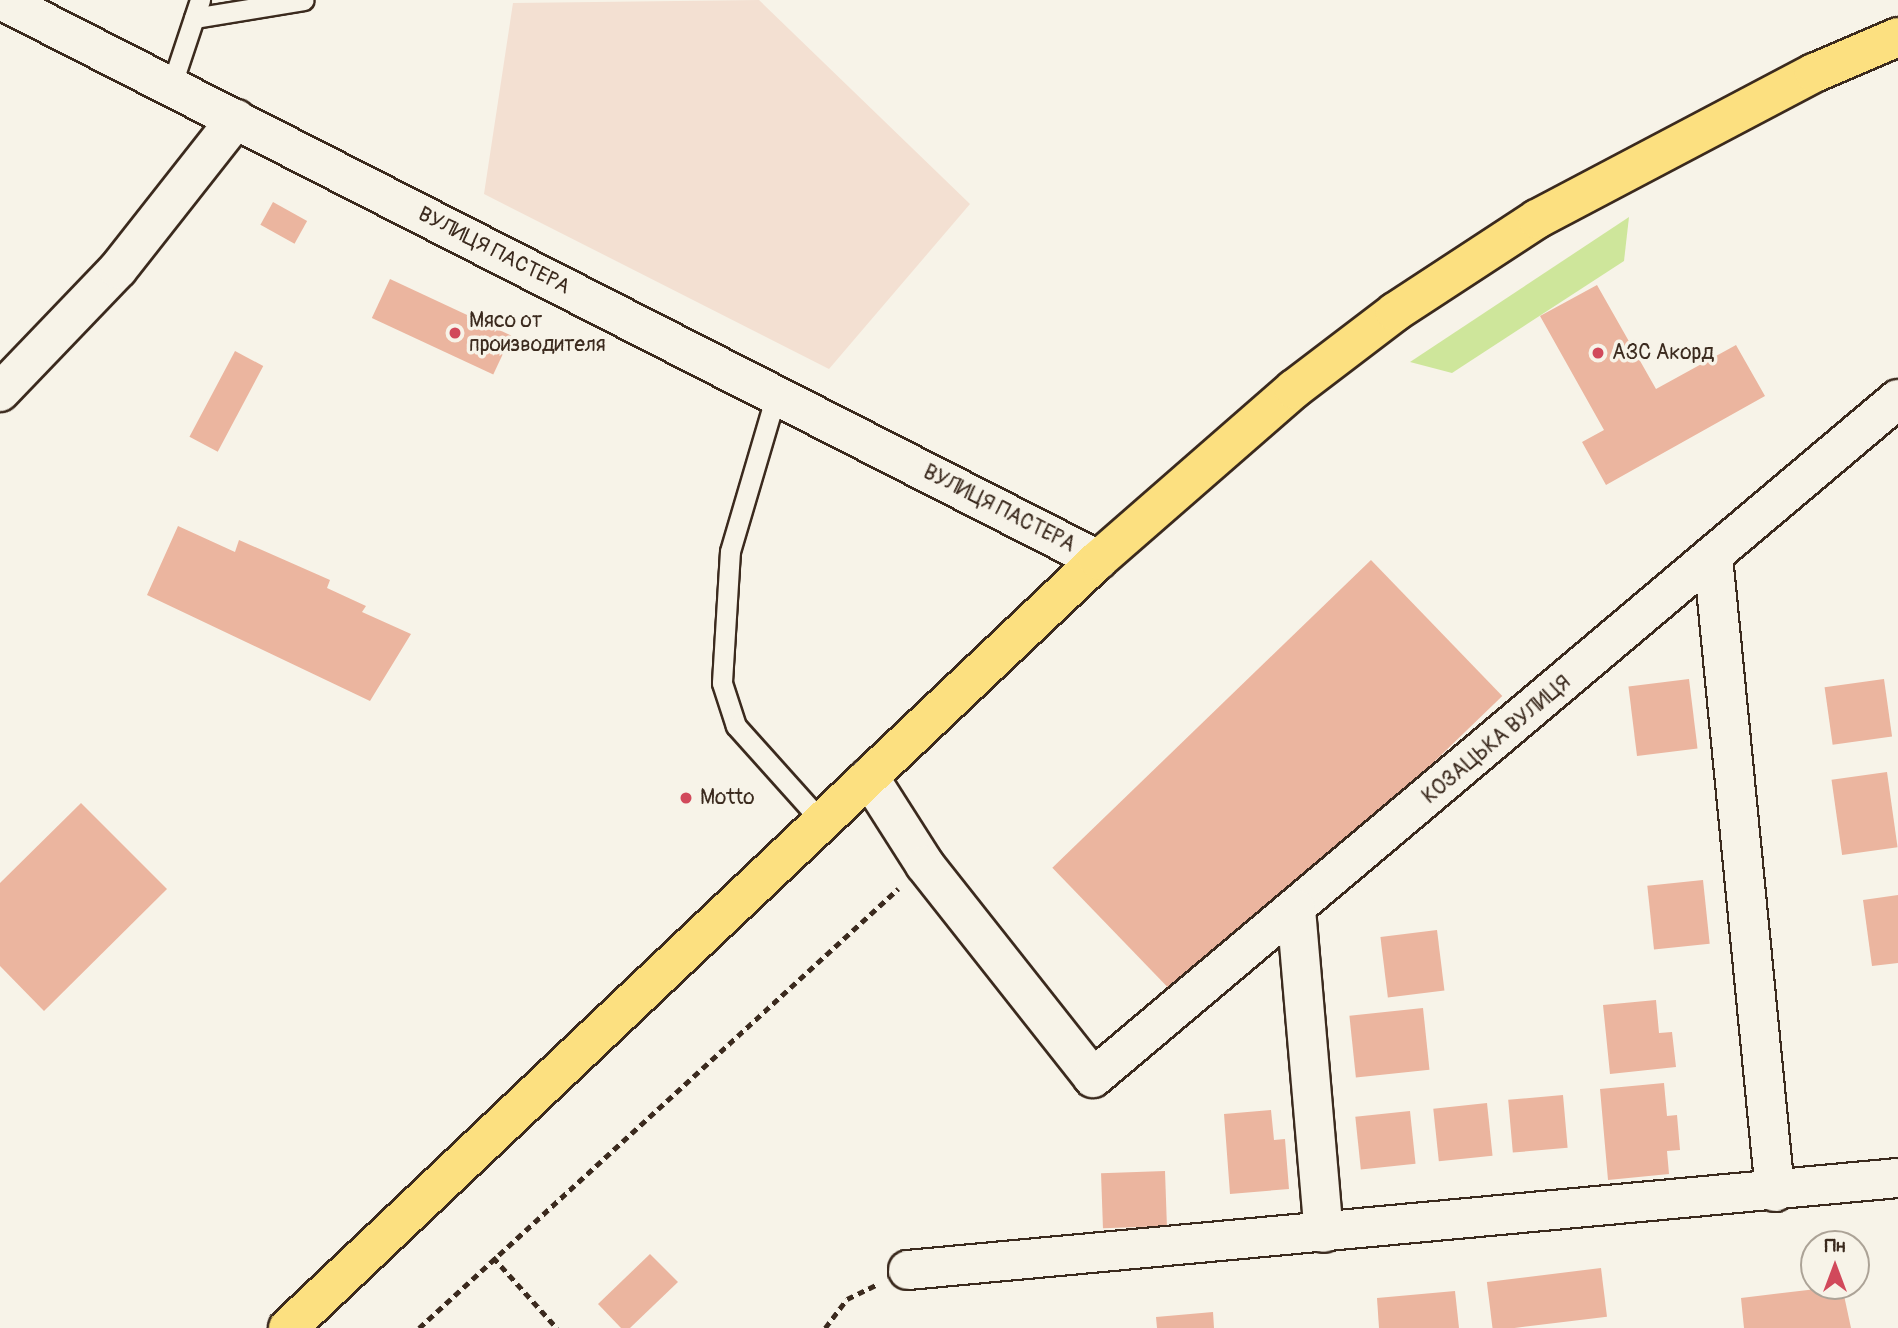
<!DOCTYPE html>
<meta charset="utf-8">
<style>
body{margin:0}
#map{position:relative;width:1898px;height:1328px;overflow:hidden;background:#f7f3e8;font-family:Pangolin,sans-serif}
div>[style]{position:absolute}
.built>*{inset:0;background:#f3e0d2}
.green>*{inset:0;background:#cee69b}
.building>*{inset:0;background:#ebb59f;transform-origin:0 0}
.path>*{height:4.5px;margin-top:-2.25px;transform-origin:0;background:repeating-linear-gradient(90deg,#3b2a1e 0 7px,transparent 0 12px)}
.roads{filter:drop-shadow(2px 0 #3b2a1e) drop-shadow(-2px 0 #3b2a1e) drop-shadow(0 2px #3b2a1e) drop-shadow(0 -2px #3b2a1e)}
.lane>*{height:19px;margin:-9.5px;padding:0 9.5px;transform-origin:9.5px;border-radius:9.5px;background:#f7f3e8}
.street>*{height:38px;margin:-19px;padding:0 19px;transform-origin:19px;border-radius:19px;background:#f7f3e8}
.secondary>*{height:38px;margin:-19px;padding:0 19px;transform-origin:19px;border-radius:19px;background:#f7f3e8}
.highway>*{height:38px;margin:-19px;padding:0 19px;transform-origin:19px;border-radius:19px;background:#fce080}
.dots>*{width:19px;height:19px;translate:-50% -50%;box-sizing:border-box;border:4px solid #f7f3e8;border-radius:50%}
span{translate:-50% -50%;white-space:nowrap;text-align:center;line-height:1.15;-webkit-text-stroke:7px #f7f3e8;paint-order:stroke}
.street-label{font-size:21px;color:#3b2a1e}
.poi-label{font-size:21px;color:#3b2a1e}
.left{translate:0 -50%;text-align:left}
.north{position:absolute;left:1800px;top:1230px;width:70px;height:70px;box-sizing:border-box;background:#f7f3e8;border:2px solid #aca397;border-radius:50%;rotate:0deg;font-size:19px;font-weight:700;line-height:28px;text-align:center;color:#3b2a1e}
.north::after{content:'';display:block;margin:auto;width:24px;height:32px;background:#d1495b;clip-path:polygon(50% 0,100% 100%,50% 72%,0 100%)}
</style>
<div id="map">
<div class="built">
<div style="clip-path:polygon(759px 0,970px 204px,829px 369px,484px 194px,513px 3px)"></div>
</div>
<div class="green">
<div style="clip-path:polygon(1629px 217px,1624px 261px,1452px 373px,1410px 362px)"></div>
</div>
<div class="building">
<div style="left:273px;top:202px;width:39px;height:26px;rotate:29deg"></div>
<div style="left:390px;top:279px;width:134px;height:43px;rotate:25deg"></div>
<div style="clip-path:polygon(1597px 285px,1656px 389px,1736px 345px,1765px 396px,1606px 485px,1582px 442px,1604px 430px,1540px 316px)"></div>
<div style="left:235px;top:351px;width:32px;height:97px;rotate:28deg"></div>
<div style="clip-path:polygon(178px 526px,235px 552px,239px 540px,330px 580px,327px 588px,366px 606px,362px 612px,411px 634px,370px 701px,147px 595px)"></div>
<div style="left:1371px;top:560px;width:189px;height:443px;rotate:46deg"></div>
<div style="left:1689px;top:679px;width:70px;height:61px;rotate:83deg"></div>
<div style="left:1884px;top:679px;width:58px;height:60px;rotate:82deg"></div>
<div style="left:1887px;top:772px;width:76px;height:56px;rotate:82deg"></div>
<div style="clip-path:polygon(81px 803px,167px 889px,44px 1011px,0 966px,0 883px)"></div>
<div style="left:1703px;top:880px;width:64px;height:56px;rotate:84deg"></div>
<div style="clip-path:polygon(1898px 895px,1898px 963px,1872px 966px,1863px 900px)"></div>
<div style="left:1437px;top:930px;width:61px;height:57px;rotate:83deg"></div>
<div style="clip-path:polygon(1656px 1000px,1659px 1033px,1672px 1032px,1676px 1067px,1610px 1074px,1603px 1005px)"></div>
<div style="left:1423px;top:1008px;width:62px;height:74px;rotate:84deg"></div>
<div style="clip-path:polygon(1664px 1083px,1667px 1116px,1677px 1115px,1680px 1150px,1667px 1151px,1669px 1174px,1608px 1180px,1600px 1089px)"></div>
<div style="left:1563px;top:1095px;width:53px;height:55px;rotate:85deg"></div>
<div style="left:1487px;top:1103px;width:53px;height:54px;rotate:84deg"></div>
<div style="clip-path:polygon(1271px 1110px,1274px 1140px,1285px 1139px,1289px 1189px,1230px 1194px,1224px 1114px)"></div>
<div style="left:1410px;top:1111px;width:53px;height:55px;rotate:84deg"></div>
<div style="left:1165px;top:1171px;width:55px;height:64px;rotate:88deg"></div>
<div style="clip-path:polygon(650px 1254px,678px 1282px,630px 1328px,621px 1328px,598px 1304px)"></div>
<div style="left:1601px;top:1268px;width:49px;height:115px;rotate:83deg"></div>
<div style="clip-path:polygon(1842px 1286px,1851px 1328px,1744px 1328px,1741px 1298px)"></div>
<div style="clip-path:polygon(1455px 1291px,1459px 1328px,1379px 1328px,1377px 1298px)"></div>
<div style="clip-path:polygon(1213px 1312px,1214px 1328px,1157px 1328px,1156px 1317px)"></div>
</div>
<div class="path">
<div style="left:493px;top:1257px;width:96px;rotate:48deg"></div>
<div style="left:419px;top:1328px;width:650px;rotate:-42.51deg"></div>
<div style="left:825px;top:1328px;width:36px;rotate:-53deg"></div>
<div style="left:847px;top:1299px;width:32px;rotate:-26deg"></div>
</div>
<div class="roads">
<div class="lane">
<div style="left:194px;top:18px;width:111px;rotate:-9.3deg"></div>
<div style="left:171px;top:87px;width:92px;rotate:-71.6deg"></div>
<div style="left:776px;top:395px;width:163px;rotate:106.4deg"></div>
<div style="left:730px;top:551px;width:132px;rotate:93.5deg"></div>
<div style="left:722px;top:683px;width:45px;rotate:72deg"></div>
<div style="left:736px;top:726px;width:129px;rotate:48.1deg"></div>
</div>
<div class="street">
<div style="left:0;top:392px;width:170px;rotate:-46.2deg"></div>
<div style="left:118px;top:269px;width:191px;rotate:-51.8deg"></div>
<div style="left:1713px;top:557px;width:638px;rotate:84.42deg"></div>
<div style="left:869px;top:777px;width:104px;rotate:57.5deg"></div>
<div style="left:925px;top:865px;width:271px;rotate:51.7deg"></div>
<div style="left:1093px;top:1078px;width:1053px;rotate:-40.15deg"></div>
<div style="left:1296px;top:909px;width:325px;rotate:85.1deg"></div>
<div style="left:908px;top:1270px;width:994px;rotate:-5.31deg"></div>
</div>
<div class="secondary">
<div style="left:1px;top:0;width:1232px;rotate:27.04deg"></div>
</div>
<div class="highway">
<div style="left:288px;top:1328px;width:1116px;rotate:-43.48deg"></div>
<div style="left:1098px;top:560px;width:260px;rotate:-41.1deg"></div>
<div style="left:1294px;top:389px;width:127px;rotate:-37.3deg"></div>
<div style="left:1395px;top:312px;width:170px;rotate:-33.2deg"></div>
<div style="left:1537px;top:219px;width:313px;rotate:-27.8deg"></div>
<div style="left:1814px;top:73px;width:91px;rotate:-23.2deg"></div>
</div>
</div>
<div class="dots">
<div style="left:455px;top:333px;background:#d1495b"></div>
<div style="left:1598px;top:353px;background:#d1495b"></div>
<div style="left:686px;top:798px;background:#d1495b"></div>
</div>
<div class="street-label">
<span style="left:494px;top:251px;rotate:27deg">ВУЛИЦЯ ПАСТЕРА</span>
<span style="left:999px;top:509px;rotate:27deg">ВУЛИЦЯ ПАСТЕРА</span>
<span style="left:1497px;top:740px;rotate:-40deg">КОЗАЦЬКА ВУЛИЦЯ</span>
</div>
<div class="poi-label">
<span class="left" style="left:469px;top:333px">Мясо от<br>производителя</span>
<span class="left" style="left:1612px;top:353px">АЗС Акорд</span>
<span class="left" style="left:700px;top:798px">Motto</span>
</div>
<div class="north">Пн</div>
</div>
